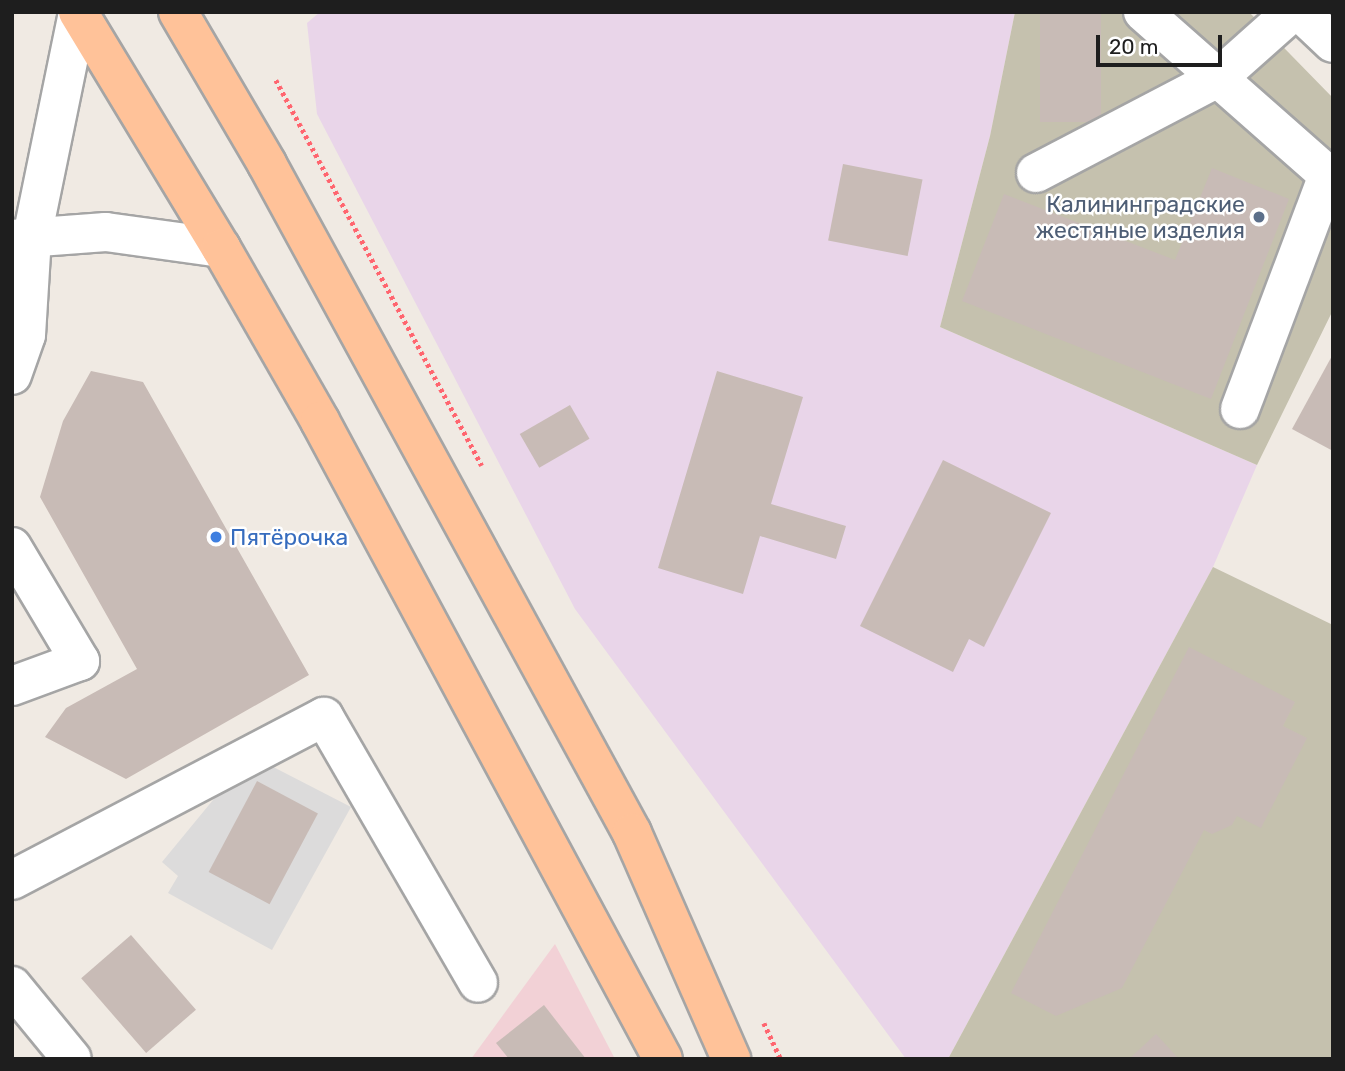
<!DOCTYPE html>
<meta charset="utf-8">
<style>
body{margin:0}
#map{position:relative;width:1345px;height:1071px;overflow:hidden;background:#f0eae3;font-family:Rubik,sans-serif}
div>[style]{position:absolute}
.residential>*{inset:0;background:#dcdbdb}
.commercial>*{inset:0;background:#f2d1d6}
.industrial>*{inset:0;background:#e9d5e9}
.construction>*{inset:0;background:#c5c1ae}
.building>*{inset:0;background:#c8bbb6;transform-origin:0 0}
.path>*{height:4.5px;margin-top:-2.25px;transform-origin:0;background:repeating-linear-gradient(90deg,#ff656f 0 3.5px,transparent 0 7px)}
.roads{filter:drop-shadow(2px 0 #a5a5a5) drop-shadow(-2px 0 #a5a5a5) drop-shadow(0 2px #a5a5a5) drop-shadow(0 -2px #a5a5a5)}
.minor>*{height:38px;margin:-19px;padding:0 19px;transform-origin:19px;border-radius:19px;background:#fff}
.major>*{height:38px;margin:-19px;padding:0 19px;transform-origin:19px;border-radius:19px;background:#ffc299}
.dots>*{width:19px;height:19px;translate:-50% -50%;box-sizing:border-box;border:4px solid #fff;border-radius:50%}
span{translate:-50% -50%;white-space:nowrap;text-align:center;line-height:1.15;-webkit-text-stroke:5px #fff;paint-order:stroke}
.service-label{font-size:23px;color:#4e5e75}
.right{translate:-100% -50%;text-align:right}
.shop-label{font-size:23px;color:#366cbe}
.left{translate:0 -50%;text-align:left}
.frame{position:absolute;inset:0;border:14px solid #1e1e1e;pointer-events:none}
.scale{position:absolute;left:1096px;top:35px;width:126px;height:32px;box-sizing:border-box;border:4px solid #1e1e1e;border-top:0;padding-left:9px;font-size:21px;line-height:24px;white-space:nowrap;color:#1e1e1e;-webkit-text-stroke:5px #fff;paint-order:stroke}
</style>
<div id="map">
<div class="residential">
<div style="clip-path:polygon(250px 755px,351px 807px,272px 950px,168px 893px,178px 876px,162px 862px)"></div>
</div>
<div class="commercial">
<div style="clip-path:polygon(555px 944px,615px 1059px,471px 1059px)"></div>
</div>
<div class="industrial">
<div style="clip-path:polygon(320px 12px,1015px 12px,990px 136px,940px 327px,1257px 465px,1213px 567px,948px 1059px,906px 1059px,575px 609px,317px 114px,307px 23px)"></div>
</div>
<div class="construction">
<div style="clip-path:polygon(1015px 12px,1249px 12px,1333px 98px,1333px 310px,1257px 465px,940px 327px,990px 136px)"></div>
<div style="clip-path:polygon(1213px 567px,1333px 625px,1333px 1059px,948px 1059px)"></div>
</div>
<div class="building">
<div style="left:1040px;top:12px;width:61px;height:110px"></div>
<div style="left:843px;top:164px;width:81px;height:78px;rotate:11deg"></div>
<div style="clip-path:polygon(1212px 168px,1289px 199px,1211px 399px,962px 301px,1004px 194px,1175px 260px)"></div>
<div style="clip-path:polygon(1333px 354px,1333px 451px,1292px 429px)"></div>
<div style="clip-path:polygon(91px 371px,143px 382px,309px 675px,126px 779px,45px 737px,66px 708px,137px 669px,40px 497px,63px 421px)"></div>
<div style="clip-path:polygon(717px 371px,803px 397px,771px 504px,846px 526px,836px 559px,760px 536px,743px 594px,658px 568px)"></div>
<div style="left:570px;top:405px;width:39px;height:58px;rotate:60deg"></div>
<div style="clip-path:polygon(943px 460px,1051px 513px,984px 647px,969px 639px,953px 672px,860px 626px)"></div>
<div style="clip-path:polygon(1189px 647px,1295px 702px,1283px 726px,1307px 738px,1261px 828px,1237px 816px,1232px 825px,1212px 834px,1204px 830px,1122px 988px,1056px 1016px,1011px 993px)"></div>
<div style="left:257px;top:781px;width:69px;height:103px;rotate:28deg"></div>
<div style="left:131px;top:935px;width:99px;height:66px;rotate:49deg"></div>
<div style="clip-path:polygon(544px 1005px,586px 1059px,509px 1059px,496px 1043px)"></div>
<div style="clip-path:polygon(1156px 1034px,1179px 1059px,1129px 1059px)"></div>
</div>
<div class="path">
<div style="left:276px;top:80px;width:437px;rotate:61.9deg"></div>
<div style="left:764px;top:1023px;width:40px;rotate:65deg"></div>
</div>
<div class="roads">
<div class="minor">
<div style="left:1143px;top:12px;width:247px;rotate:41.4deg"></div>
<div style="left:1328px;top:175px;width:250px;rotate:110.6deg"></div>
<div style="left:1300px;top:12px;width:45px;rotate:43.2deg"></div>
<div style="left:1036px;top:173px;width:205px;rotate:-27.6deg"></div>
<div style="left:1218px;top:78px;width:99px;rotate:-41.7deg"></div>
<div style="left:12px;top:239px;width:94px;rotate:-4.3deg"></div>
<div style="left:106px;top:232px;width:116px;rotate:7.9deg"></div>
<div style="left:12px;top:375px;width:42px;rotate:-70.7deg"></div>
<div style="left:26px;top:335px;width:98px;rotate:-86.5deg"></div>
<div style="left:32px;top:237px;width:229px;rotate:-78.4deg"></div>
<div style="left:12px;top:547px;width:133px;rotate:59.2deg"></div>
<div style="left:80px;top:661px;width:72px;rotate:159.8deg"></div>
<div style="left:12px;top:880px;width:352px;rotate:-27.6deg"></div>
<div style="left:324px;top:717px;width:307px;rotate:59.9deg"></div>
<div style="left:12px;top:986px;width:94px;rotate:50.6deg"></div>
</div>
<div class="major">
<div style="left:78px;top:12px;width:276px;rotate:58.8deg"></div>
<div style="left:221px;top:248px;width:199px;rotate:60.2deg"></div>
<div style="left:320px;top:421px;width:724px;rotate:61.74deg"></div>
<div style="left:178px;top:12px;width:176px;rotate:59.6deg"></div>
<div style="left:267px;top:164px;width:762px;rotate:61.38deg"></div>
<div style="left:632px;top:833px;width:247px;rotate:66.3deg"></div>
</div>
</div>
<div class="dots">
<div style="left:1259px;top:217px;background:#5c6f8a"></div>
<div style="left:216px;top:537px;background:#3f7fe0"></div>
</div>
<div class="service-label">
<span class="right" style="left:1245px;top:217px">Калининградские<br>жестяные изделия</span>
</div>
<div class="shop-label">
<span class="left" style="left:230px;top:537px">Пятёрочка</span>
</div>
<div class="frame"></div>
<div class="scale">20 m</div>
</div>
